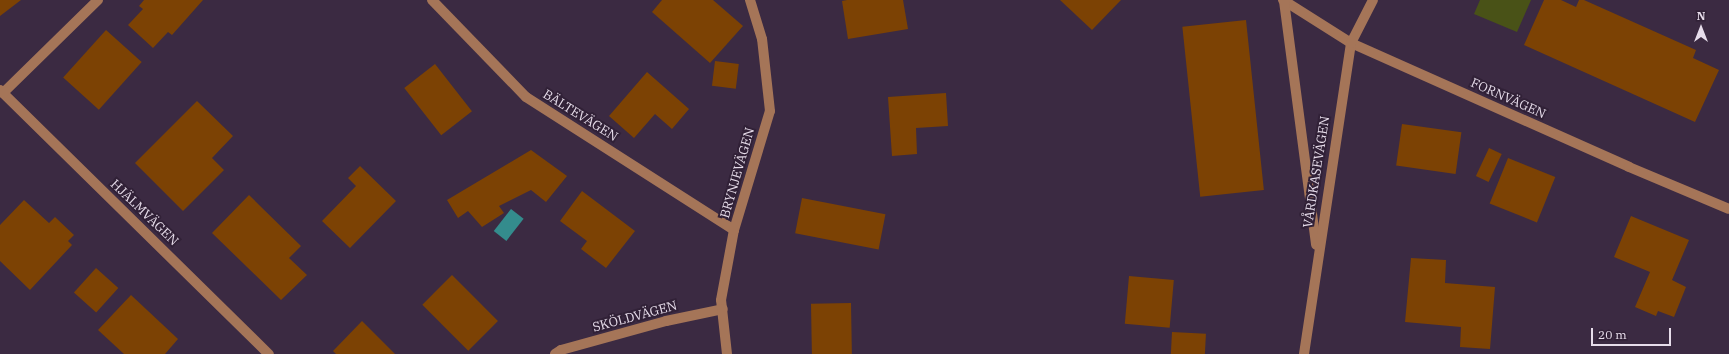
<!DOCTYPE html>
<meta charset="utf-8">
<style>
body{margin:0}
#map{position:relative;width:1729px;height:354px;overflow:hidden;background:#3b2a42;font-family:"IBM Plex Serif",serif}
div>[style]{position:absolute}
.green>*{inset:0;background:#495217}
.water>*{inset:0;background:#348c8d;transform-origin:0 0}
.building>*{inset:0;background:#7c4204;transform-origin:0 0}
.minor>*{height:10px;margin:-5px;padding:0 5px;transform-origin:5px;border-radius:5px;background:#a57558}
span{translate:-50% -50%;white-space:nowrap;text-align:center;line-height:1.15;-webkit-text-stroke:4px #312137;paint-order:stroke}
.street-label{font-size:13px;color:#e7ddeb}
.north{position:absolute;left:1681px;top:8px;width:40px;height:40px;-webkit-text-stroke:3px #312137;paint-order:stroke;rotate:0deg;font-size:11px;font-weight:700;line-height:16px;text-align:center;color:#e7ddeb}
.north::after{content:'';display:block;margin:auto;width:14px;height:18px;background:#e7ddeb;clip-path:polygon(50% 0,100% 100%,50% 72%,0 100%)}
.scale{position:absolute;left:1591px;top:328px;width:80px;height:18px;box-sizing:border-box;border:2px solid #e7ddeb;border-top:0;padding-left:5px;font-size:12px;line-height:14px;white-space:nowrap;color:#e7ddeb;-webkit-text-stroke:3px #312137;paint-order:stroke}
</style>
<div id="map">
<div class="green">
<div style="clip-path:polygon(1480px 0,1531px 0,1517px 32px,1474px 14px)"></div>
</div>
<div class="water">
<div style="left:511px;top:209px;width:16px;height:28px;rotate:38deg"></div>
</div>
<div class="building">
<div style="clip-path:polygon(0 0,21px 0,0 16px)"></div>
<div style="clip-path:polygon(144px 0,203px 0,172px 35px,168px 32px,153px 48px,128px 25px,143px 9px,139px 6px)"></div>
<div style="clip-path:polygon(662px 0,713px 0,743px 26px,710px 63px,652px 12px)"></div>
<div style="clip-path:polygon(847px 0,903px 0,908px 29px,848px 39px,842px 1px)"></div>
<div style="clip-path:polygon(1060px 0,1121px 0,1092px 30px)"></div>
<div style="clip-path:polygon(1544px 0,1561px 0,1576px 7px,1579px 0,1584px 0,1696px 50px,1693px 58px,1719px 70px,1695px 122px,1524px 45px)"></div>
<div style="left:1246px;top:20px;width:171px;height:64px;rotate:84deg"></div>
<div style="left:106px;top:30px;width:48px;height:64px;rotate:42deg"></div>
<div style="left:715px;top:61px;width:24px;height:25px;rotate:7deg"></div>
<div style="left:435px;top:64px;width:60px;height:39px;rotate:52deg"></div>
<div style="clip-path:polygon(647px 72px,689px 109px,672px 129px,655px 114px,634px 138px,609px 116px)"></div>
<div style="clip-path:polygon(946px 93px,948px 126px,916px 128px,917px 154px,892px 156px,888px 97px)"></div>
<div style="clip-path:polygon(197px 101px,233px 136px,212px 158px,224px 170px,183px 211px,135px 163px)"></div>
<div style="left:1402px;top:124px;width:60px;height:42px;rotate:8deg"></div>
<div style="left:1489px;top:148px;width:14px;height:31px;rotate:25deg"></div>
<div style="clip-path:polygon(531px 150px,567px 176px,546px 202px,531px 190px,499px 206px,504px 213px,482px 227px,468px 211px,458px 218px,447px 200px)"></div>
<div style="left:1508px;top:158px;width:51px;height:49px;rotate:22deg"></div>
<div style="clip-path:polygon(360px 166px,396px 201px,350px 248px,322px 221px,356px 186px,348px 178px)"></div>
<div style="clip-path:polygon(582px 191px,635px 231px,606px 268px,581px 249px,587px 241px,560px 221px)"></div>
<div style="clip-path:polygon(249px 195px,301px 246px,289px 258px,307px 275px,281px 300px,212px 233px)"></div>
<div style="left:802px;top:198px;width:85px;height:36px;rotate:11deg"></div>
<div style="clip-path:polygon(24px 200px,49px 223px,55px 217px,74px 235px,68px 241px,72px 245px,30px 290px,0 261px,0 225px)"></div>
<div style="clip-path:polygon(1631px 216px,1689px 240px,1672px 280px,1686px 287px,1674px 317px,1658px 311px,1656px 316px,1635px 307px,1650px 272px,1614px 257px)"></div>
<div style="clip-path:polygon(1411px 258px,1446px 260px,1445px 283px,1495px 287px,1490px 349px,1460px 347px,1461px 327px,1405px 322px)"></div>
<div style="left:96px;top:268px;width:30px;height:33px;rotate:42deg"></div>
<div style="left:452px;top:275px;width:65px;height:42px;rotate:45deg"></div>
<div style="left:1129px;top:276px;width:45px;height:48px;rotate:5deg"></div>
<div style="clip-path:polygon(131px 295px,178px 339px,165px 354px,124px 354px,98px 330px)"></div>
<div style="left:851px;top:303px;width:51px;height:40px;rotate:89deg"></div>
<div style="clip-path:polygon(362px 321px,395px 354px,336px 354px,333px 351px)"></div>
<div style="left:1172px;top:332px;width:34px;height:22px;rotate:3deg"></div>
</div>
<div class="minor">
<div style="left:432px;top:0;width:135px;rotate:45.9deg"></div>
<div style="left:526px;top:97px;width:247px;rotate:32.6deg"></div>
<div style="left:1283px;top:0;width:80px;rotate:32.3deg"></div>
<div style="left:1351px;top:43px;width:304px;rotate:24deg"></div>
<div style="left:1629px;top:167px;width:108px;rotate:22.8deg"></div>
<div style="left:1284px;top:1px;width:246px;rotate:82.5deg"></div>
<div style="left:0;top:90px;width:377px;rotate:44.5deg"></div>
<div style="left:3px;top:93px;width:133px;rotate:-44.4deg"></div>
<div style="left:555px;top:354px;width:7px;rotate:-34deg"></div>
<div style="left:561px;top:350px;width:109px;rotate:-15.4deg"></div>
<div style="left:666px;top:321px;width:58px;rotate:-11.9deg"></div>
<div style="left:727px;top:354px;width:54px;rotate:-96.3deg"></div>
<div style="left:721px;top:300px;width:71px;rotate:-79.5deg"></div>
<div style="left:734px;top:230px;width:124px;rotate:-73.2deg"></div>
<div style="left:770px;top:111px;width:72px;rotate:-96.3deg"></div>
<div style="left:762px;top:39px;width:41px;rotate:-107.1deg"></div>
<div style="left:1304px;top:354px;width:315px;rotate:-81.4deg"></div>
<div style="left:1351px;top:43px;width:48px;rotate:-62.9deg"></div>
</div>
<div class="street-label">
<span style="left:1508px;top:99px;rotate:24deg">FORNVÄGEN</span>
<span style="left:580px;top:116px;rotate:32deg">BÄLTEVÄGEN</span>
<span style="left:1317px;top:172px;rotate:-81deg">VÅRDKASEVÄGEN</span>
<span style="left:738px;top:173px;rotate:-74deg">BRYNJEVÄGEN</span>
<span style="left:144px;top:213px;rotate:44deg">HJÄLMVÄGEN</span>
<span style="left:635px;top:317px;rotate:-15deg">SKÖLDVÄGEN</span>
</div>
<div class="north">N</div>
<div class="scale">20 m</div>
</div>
